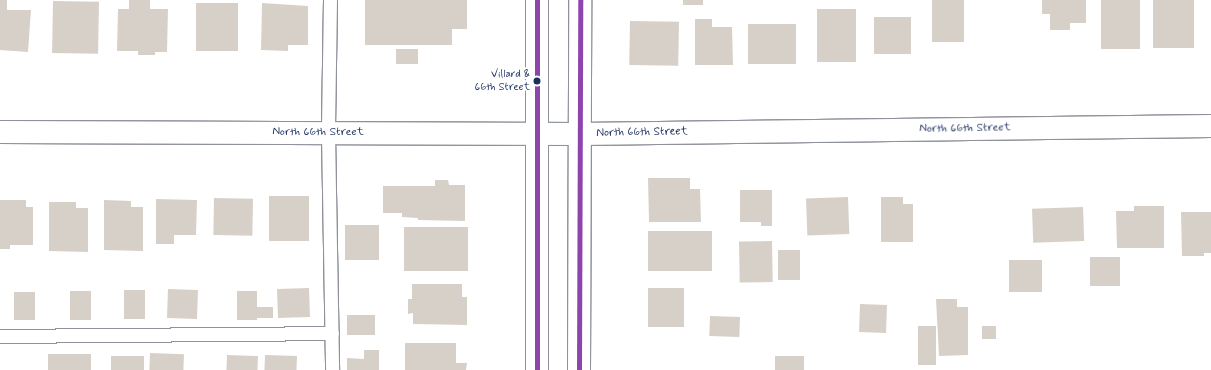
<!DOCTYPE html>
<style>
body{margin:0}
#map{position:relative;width:1211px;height:370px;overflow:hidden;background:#fff;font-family:Mynerve,sans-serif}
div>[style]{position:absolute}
.building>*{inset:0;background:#d7d0c8;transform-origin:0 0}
.roads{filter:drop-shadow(1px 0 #8e929a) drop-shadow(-1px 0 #8e929a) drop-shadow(0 1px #8e929a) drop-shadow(0 -1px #8e929a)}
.lane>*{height:13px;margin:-6.5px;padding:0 6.5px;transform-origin:6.5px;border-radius:6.5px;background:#fff}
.street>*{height:22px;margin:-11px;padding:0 11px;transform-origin:11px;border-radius:11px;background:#fff}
.secondary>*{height:22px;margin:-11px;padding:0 11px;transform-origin:11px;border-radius:11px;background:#fff}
.bus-1>*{height:5px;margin:-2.5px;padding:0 2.5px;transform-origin:2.5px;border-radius:2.5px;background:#8e44ad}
.dots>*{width:11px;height:11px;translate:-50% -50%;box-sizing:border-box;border:2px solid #fff;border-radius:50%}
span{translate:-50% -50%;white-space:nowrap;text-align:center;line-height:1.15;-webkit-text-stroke:4px #fff;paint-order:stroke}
.bus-label{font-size:11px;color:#1b2f5e}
.right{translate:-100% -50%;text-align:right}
.street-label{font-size:12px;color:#1b2f5e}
</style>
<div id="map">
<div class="building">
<div style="clip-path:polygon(0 0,7px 0,7px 10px,31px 10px,28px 52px,0 50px)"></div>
<div style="clip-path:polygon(129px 0,150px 0,150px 9px,168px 9px,167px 52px,155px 52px,155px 55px,138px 55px,138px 51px,117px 51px,118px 9px,129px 9px)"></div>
<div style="clip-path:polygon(365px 0,467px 0,467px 29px,452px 29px,452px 45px,365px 45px)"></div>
<div style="left:683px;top:0;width:20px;height:5px"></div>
<div style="left:932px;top:0;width:32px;height:42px"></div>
<div style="clip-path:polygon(1042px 0,1086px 0,1086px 23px,1070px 23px,1070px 30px,1050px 30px,1050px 14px,1042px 14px)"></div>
<div style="left:1101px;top:0;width:39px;height:49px"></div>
<div style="left:1153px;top:0;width:41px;height:48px"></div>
<div style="left:53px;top:1px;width:46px;height:52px;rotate:1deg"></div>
<div style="left:196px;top:3px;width:42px;height:48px"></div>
<div style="clip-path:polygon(262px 3px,308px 6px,308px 45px,288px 45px,288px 51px,261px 50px)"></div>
<div style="left:856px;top:9px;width:53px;height:39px;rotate:90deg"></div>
<div style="left:874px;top:17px;width:37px;height:37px"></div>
<div style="clip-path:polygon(695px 19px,712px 19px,712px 27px,732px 27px,733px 65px,695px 65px)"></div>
<div style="left:630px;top:21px;width:49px;height:44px;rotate:1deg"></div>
<div style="left:748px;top:24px;width:48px;height:40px"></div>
<div style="left:396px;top:49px;width:22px;height:15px"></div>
<div style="clip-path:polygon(648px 178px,690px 178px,690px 189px,700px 189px,701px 222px,649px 222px)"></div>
<div style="clip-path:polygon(435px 180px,448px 180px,449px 185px,465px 185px,465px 221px,418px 220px,418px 218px,402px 217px,402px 213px,383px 213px,383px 186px,435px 186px)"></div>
<div style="clip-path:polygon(740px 190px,772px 190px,772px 226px,761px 226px,761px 222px,740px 222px)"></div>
<div style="left:269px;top:196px;width:40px;height:45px"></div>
<div style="left:848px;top:197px;width:37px;height:42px;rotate:88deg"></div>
<div style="clip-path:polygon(881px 197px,903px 197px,903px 204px,913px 204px,913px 242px,881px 242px)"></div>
<div style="left:214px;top:198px;width:39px;height:37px;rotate:1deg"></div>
<div style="clip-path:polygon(156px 199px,197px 200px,196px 235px,174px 235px,174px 244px,156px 244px)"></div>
<div style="clip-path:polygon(0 200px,26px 200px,26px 207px,33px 207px,33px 245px,10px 245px,10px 249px,0 249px)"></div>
<div style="clip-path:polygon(104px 200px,131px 201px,131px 207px,143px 207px,143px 251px,104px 250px)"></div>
<div style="clip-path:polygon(49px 202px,76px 202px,76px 208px,88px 208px,88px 252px,49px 251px)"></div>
<div style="clip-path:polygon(1134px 206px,1164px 206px,1164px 248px,1117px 248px,1116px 211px,1134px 211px)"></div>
<div style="left:1083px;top:207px;width:34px;height:51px;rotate:88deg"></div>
<div style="clip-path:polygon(1181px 212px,1211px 212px,1211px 253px,1204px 253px,1204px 256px,1182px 256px)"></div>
<div style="left:345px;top:225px;width:34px;height:35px"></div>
<div style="left:404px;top:227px;width:64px;height:44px"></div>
<div style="left:712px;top:231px;width:40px;height:64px;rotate:90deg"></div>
<div style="left:772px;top:241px;width:41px;height:33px;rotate:89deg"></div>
<div style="left:778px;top:250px;width:22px;height:30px"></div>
<div style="left:1120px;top:257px;width:29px;height:30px;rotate:90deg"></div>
<div style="left:1042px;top:260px;width:32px;height:33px;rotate:90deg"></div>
<div style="clip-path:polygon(412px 284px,462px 284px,462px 297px,467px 297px,467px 325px,413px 324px,413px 313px,408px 314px,408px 299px,412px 299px)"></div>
<div style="left:309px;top:288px;width:29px;height:32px;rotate:88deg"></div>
<div style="left:648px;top:288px;width:36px;height:39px"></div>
<div style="left:168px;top:289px;width:30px;height:29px;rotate:2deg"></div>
<div style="left:124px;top:290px;width:21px;height:29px"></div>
<div style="left:70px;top:291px;width:21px;height:29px"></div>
<div style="left:237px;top:291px;width:20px;height:29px"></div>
<div style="left:14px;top:292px;width:21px;height:28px"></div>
<div style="clip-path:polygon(936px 299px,957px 299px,957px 307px,968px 307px,968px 355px,939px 356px)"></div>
<div style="left:860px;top:304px;width:27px;height:28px;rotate:2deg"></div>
<div style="left:257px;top:307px;width:16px;height:11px"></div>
<div style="left:347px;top:315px;width:28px;height:20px"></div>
<div style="left:710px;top:316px;width:30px;height:20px;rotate:2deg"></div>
<div style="left:918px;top:326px;width:18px;height:39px"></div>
<div style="left:996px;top:326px;width:13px;height:14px;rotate:90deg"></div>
<div style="clip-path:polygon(405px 343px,456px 343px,456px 363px,467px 363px,466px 370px,405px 370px)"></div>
<div style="clip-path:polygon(364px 350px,379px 350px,379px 370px,347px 370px,347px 358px,364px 359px)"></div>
<div style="left:150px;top:353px;width:34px;height:17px;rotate:2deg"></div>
<div style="left:48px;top:354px;width:43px;height:16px"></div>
<div style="left:227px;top:355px;width:31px;height:15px;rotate:2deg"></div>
<div style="left:265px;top:355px;width:32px;height:15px;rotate:2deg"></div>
<div style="left:111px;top:356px;width:33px;height:14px"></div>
<div style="left:775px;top:356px;width:29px;height:14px"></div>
</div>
<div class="roads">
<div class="lane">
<div style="left:330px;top:0;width:133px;rotate:90.9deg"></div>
<div style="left:328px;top:133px;width:237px;rotate:89deg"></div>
<div style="left:0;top:336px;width:332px;rotate:-0.5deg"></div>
</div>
<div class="street">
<div style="left:0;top:132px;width:580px;rotate:0.2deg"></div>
<div style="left:580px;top:134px;width:631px;rotate:-0.73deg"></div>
</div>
<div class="secondary">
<div style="left:537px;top:370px;width:370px;rotate:-90deg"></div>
<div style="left:579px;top:370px;width:370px;rotate:-89.8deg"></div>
</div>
</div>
<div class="bus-1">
<div style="left:537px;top:0;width:370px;rotate:90deg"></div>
<div style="left:579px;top:370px;width:370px;rotate:-89.8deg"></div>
</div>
<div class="dots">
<div style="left:537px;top:81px;background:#1b2f5e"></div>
</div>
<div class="bus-label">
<span class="right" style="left:530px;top:81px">Villard &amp;<br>66th Street</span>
</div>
<div class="street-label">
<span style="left:965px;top:129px;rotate:-1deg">North 66th Street</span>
<span style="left:318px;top:133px">North 66th Street</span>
<span style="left:642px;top:133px;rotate:-1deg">North 66th Street</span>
</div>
</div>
